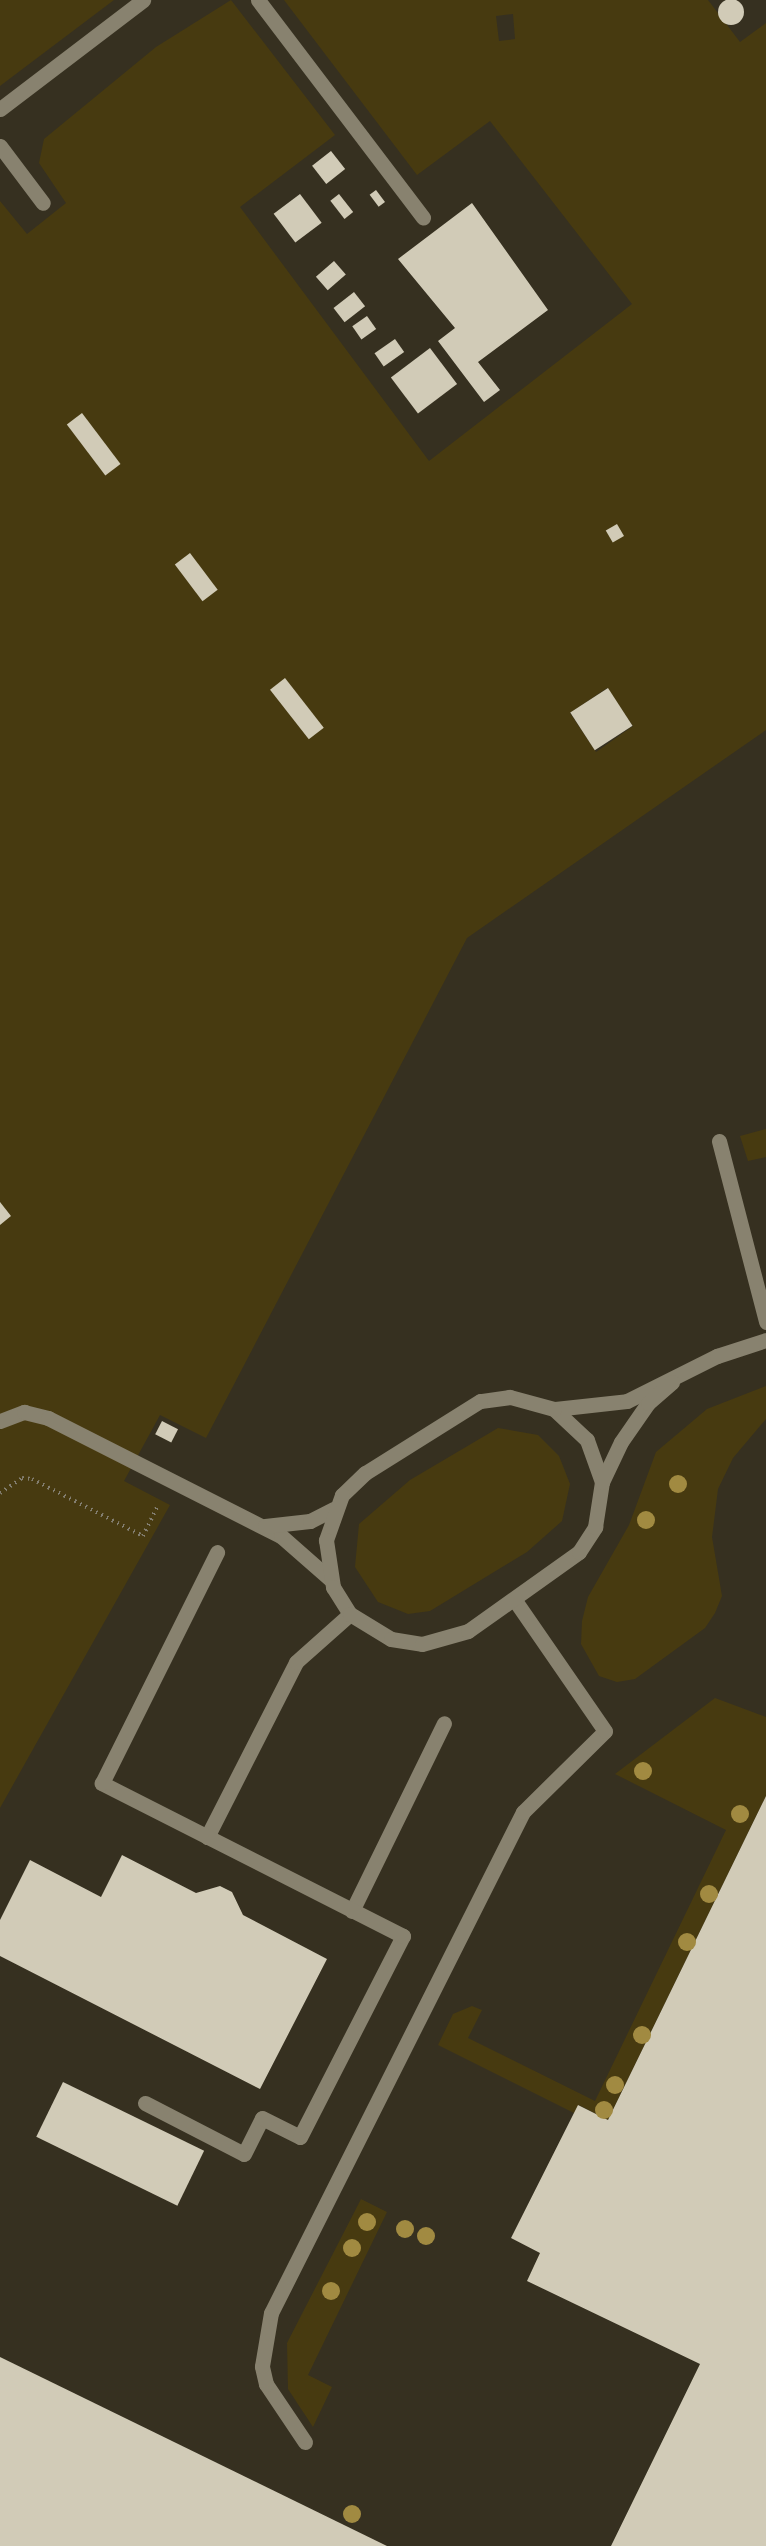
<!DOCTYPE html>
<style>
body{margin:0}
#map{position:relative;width:766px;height:2546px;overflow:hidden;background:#363020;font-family:"Titillium Web",sans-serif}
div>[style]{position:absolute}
.green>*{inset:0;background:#473a10}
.building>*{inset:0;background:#d1cbb7;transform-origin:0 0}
.round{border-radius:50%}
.path>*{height:4px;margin-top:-2px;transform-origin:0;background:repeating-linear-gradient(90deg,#837e70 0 1.5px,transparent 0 6px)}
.service>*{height:15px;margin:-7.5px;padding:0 7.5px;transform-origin:7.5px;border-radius:7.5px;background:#88826f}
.minor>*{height:15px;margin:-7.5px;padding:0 7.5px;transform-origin:7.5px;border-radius:7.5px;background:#88826f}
.trees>*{width:18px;height:18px;margin:-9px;border-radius:50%;background:#a18a41}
span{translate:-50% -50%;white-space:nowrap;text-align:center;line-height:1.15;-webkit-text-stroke:6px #1b1911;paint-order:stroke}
</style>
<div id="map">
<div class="green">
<div style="clip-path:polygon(0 0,114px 0,0 86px)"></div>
<div style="clip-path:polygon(evenodd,231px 0,335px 135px,240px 207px,429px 461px,632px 304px,490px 121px,417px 175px,284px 0,708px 0,740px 42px,766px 23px,766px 730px,467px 938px,206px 1438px,160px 1415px,124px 1481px,170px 1505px,0 1808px,0 201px,27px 234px,66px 203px,39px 163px,44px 139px,156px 47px,231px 0,513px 14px,515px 39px,499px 41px,496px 16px,513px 14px,231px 0,607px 688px,633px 726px,596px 752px,570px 713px,607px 688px)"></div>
<div style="clip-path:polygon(766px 1129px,766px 1157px,748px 1161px,740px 1136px)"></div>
<div style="clip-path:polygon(766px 1386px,766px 1419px,733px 1458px,718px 1489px,712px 1537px,722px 1596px,715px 1613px,705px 1628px,635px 1679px,617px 1682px,599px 1676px,581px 1644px,582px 1621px,588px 1597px,629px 1525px,656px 1452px,707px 1409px)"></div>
<div style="clip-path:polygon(498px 1428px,538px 1435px,559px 1456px,570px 1484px,562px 1521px,527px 1552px,430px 1611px,408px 1614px,378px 1602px,355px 1567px,359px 1524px,410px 1480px)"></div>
<div style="clip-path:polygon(715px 1698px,766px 1717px,766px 1796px,608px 2120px,579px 2105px,574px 2113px,438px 2045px,453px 2014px,472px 2006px,482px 2010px,468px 2038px,595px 2101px,726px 1830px,615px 1774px)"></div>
<div style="clip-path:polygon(361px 2199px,387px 2212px,308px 2375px,332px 2387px,313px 2427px,288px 2389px,287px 2343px)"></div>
</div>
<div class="building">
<div class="round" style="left:718px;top:-1px;width:26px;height:26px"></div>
<div style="left:331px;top:151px;width:23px;height:24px;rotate:52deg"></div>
<div style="left:376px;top:190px;width:15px;height:8px;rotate:53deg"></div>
<div style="left:300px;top:194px;width:36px;height:33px;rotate:53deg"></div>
<div style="left:339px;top:194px;width:23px;height:11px;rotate:52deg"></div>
<div style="clip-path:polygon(472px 203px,548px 310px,478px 362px,500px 390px,484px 402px,438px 341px,455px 328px,398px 259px)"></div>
<div style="left:334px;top:261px;width:18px;height:24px;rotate:49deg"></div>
<div style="left:354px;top:292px;width:18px;height:26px;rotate:52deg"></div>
<div style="left:367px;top:316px;width:16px;height:18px;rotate:55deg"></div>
<div style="left:395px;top:339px;width:16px;height:25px;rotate:55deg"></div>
<div style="left:430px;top:348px;width:45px;height:49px;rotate:53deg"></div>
<div style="left:82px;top:413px;width:64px;height:19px;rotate:53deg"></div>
<div style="left:617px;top:524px;width:14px;height:13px;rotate:60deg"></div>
<div style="left:190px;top:553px;width:46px;height:19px;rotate:53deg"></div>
<div style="left:285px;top:678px;width:63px;height:19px;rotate:52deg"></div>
<div style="left:608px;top:688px;width:45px;height:45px;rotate:57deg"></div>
<div style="clip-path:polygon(0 1202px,11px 1216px,0 1225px)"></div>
<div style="left:162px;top:1421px;width:18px;height:15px;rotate:27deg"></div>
<div style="clip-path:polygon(766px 1796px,766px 2546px,611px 2546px,700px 2364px,527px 2281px,540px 2253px,511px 2238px,578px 2105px,608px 2120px)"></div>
<div style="clip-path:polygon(122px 1855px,196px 1893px,220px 1886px,232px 1892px,243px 1915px,327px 1959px,260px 2089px,0 1956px,0 1920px,30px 1860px,101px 1897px)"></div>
<div style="left:63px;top:2082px;width:157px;height:61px;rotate:26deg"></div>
<div style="clip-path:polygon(0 2357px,387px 2546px,0 2546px)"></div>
</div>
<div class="path">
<div style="left:0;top:1493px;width:27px;rotate:-34deg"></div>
<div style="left:22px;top:1478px;width:10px;rotate:6deg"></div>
<div style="left:32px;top:1479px;width:125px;rotate:27.2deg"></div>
<div style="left:143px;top:1536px;width:32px;rotate:-64deg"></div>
</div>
<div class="service">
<div style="left:258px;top:0;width:273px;rotate:52.8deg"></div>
<div style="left:0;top:146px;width:71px;rotate:53deg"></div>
<div style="left:719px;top:1141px;width:187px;rotate:75.4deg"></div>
<div style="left:0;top:1421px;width:26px;rotate:-21deg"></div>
<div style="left:24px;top:1412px;width:25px;rotate:14deg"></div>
<div style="left:48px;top:1418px;width:261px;rotate:26.9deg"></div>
<div style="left:281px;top:1536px;width:65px;rotate:41.3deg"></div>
<div style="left:265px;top:1526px;width:45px;rotate:-6.3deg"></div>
<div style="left:310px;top:1521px;width:27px;rotate:-27deg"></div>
<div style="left:207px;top:1837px;width:196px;rotate:-63deg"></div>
<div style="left:296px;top:1662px;width:72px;rotate:-41.6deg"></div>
<div style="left:352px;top:1911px;width:209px;rotate:-63.9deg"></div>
<div style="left:145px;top:2103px;width:111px;rotate:27.3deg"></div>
<div style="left:244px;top:2154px;width:40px;rotate:-63.4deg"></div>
<div style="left:262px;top:2118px;width:42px;rotate:26.6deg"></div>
<div style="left:300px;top:2137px;width:226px;rotate:-62.9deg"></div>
<div style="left:403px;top:1936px;width:338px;rotate:-153.1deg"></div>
<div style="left:102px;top:1783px;width:258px;rotate:-63.5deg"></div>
<div style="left:305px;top:2442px;width:70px;rotate:-123.9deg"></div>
<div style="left:266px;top:2384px;width:18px;rotate:-103deg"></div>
<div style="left:262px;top:2366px;width:54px;rotate:-80.4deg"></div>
<div style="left:271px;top:2313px;width:561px;rotate:-63.3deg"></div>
<div style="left:523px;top:1812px;width:115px;rotate:-44.6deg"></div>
<div style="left:605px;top:1731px;width:160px;rotate:-124.6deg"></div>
</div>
<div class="minor">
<div style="left:0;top:109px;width:180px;rotate:-37.3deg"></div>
<div style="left:555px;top:1409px;width:72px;rotate:-6.3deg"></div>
<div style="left:627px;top:1401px;width:101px;rotate:-26.6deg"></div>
<div style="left:717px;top:1356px;width:52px;rotate:-18.1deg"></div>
<div style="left:602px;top:1482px;width:45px;rotate:-109.7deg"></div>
<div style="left:587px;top:1440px;width:45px;rotate:-136.8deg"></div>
<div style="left:554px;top:1409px;width:46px;rotate:-164.7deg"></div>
<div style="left:510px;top:1397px;width:30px;rotate:172deg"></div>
<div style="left:480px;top:1401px;width:136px;rotate:147.9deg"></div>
<div style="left:365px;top:1473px;width:32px;rotate:136deg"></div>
<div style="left:342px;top:1495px;width:48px;rotate:109.6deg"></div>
<div style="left:326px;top:1540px;width:48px;rotate:81.5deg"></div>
<div style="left:333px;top:1587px;width:32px;rotate:58deg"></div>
<div style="left:350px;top:1614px;width:48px;rotate:31.4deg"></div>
<div style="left:391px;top:1639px;width:31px;rotate:9deg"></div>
<div style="left:422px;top:1644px;width:48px;rotate:-15.8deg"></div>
<div style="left:468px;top:1631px;width:136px;rotate:-35.4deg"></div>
<div style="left:579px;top:1552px;width:30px;rotate:-57deg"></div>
<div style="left:595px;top:1527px;width:46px;rotate:-81.2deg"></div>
<div style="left:602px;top:1482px;width:44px;rotate:-64.6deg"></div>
<div style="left:621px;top:1442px;width:47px;rotate:-55.3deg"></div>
<div style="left:648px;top:1403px;width:32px;rotate:-41deg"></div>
</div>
<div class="trees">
<div style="left:678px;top:1484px"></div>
<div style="left:646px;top:1520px"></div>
<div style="left:643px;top:1771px"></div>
<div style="left:740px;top:1814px"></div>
<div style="left:709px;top:1894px"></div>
<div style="left:687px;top:1942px"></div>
<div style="left:642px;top:2035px"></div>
<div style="left:615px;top:2085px"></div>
<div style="left:604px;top:2110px"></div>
<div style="left:367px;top:2222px"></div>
<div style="left:405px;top:2229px"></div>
<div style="left:426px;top:2236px"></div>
<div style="left:352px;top:2248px"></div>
<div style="left:331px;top:2291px"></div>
<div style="left:352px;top:2514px"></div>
</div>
</div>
